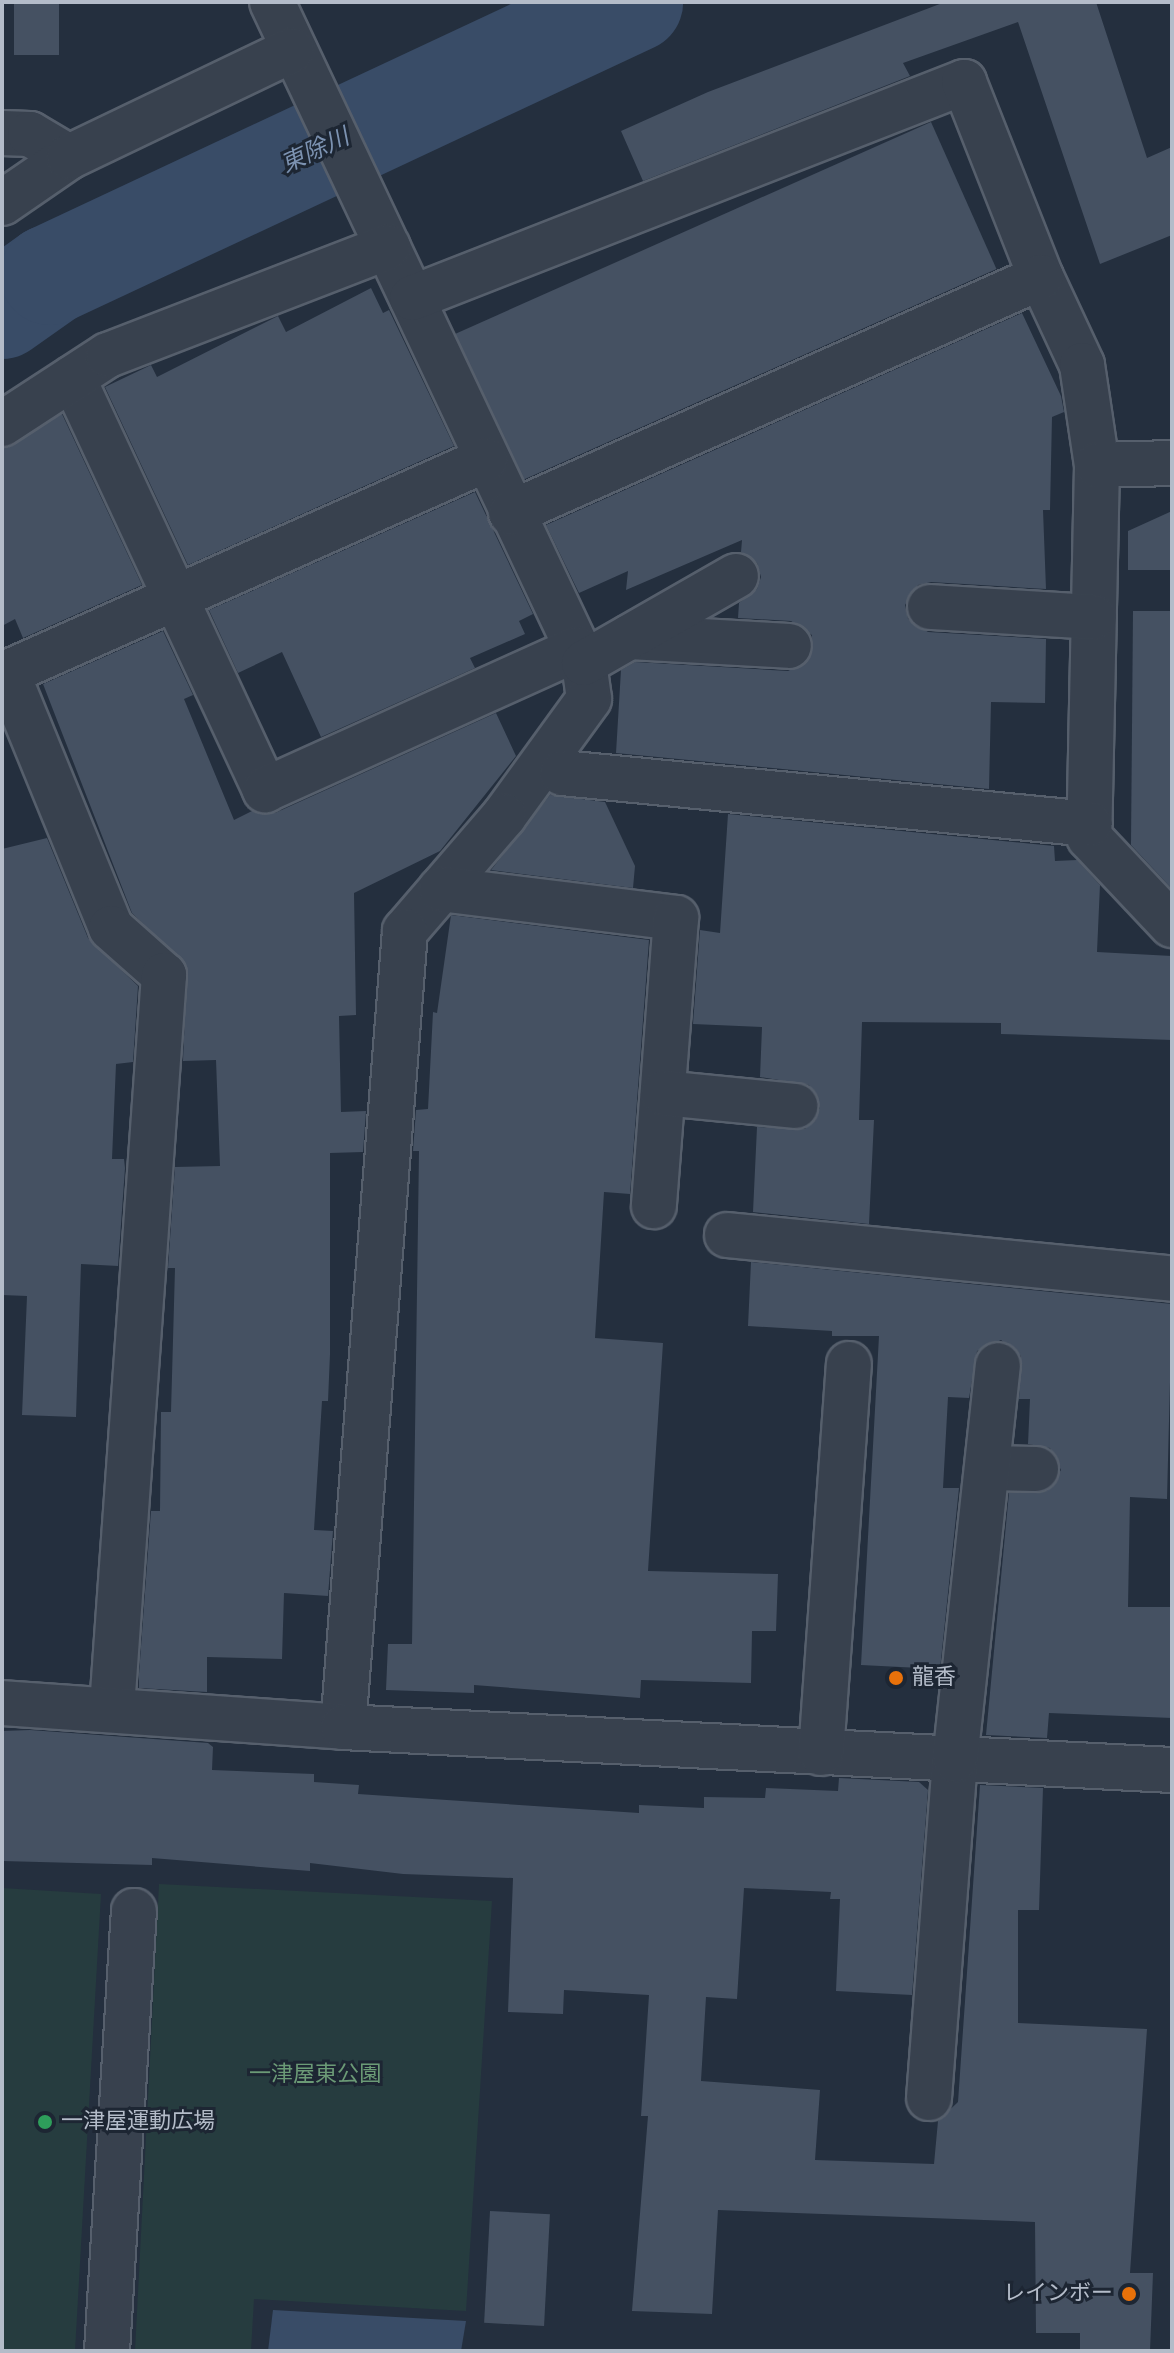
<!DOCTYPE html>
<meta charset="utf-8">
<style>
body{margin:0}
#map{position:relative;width:1174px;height:2353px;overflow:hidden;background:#242f3e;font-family:"Nunito Sans","Noto Sans JP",sans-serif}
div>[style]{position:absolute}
.green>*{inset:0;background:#263c3f}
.water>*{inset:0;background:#394c67}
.river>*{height:100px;margin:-50px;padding:0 50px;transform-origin:50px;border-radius:50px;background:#394c67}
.building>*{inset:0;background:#455162;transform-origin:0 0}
.roads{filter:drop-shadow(2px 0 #565f6c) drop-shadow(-2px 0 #565f6c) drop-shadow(0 2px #565f6c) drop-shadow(0 -2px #565f6c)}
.street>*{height:44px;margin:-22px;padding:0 22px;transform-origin:22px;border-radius:22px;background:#38414e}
.dots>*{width:22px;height:22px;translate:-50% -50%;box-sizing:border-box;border:4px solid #1d2633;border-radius:50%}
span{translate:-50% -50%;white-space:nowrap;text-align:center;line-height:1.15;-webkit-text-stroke:6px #1d2633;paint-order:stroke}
.poi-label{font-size:22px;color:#b4bcc9}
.left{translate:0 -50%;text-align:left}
.right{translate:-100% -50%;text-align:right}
.park-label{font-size:22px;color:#6b9a76}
.water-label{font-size:24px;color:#7c92b1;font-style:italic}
.frame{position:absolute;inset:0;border:4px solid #b4bcc9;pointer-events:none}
</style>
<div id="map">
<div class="green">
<div style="clip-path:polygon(159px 1884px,492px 1901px,466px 2311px,254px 2299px,251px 2351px,135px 2351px)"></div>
<div style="clip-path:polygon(2px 1888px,101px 1894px,75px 2351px,2px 2351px)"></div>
</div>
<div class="water">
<div style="clip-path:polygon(273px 2310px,466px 2321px,461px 2351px,268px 2351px)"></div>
</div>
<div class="river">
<div style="left:2px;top:309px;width:59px;rotate:-35.3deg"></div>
<div style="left:50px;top:275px;width:644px;rotate:-25.09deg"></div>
</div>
<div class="building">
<div style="left:14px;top:2px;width:45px;height:53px"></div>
<div style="clip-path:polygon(945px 2px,1096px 2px,1147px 158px,1172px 147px,1172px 235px,1100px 264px,1018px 22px,903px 63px,910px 76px,643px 181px,621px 131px,708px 92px)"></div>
<div style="left:931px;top:122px;width:161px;height:521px;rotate:66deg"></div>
<div style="clip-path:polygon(371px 288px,383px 313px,389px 310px,454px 446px,188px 565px,105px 387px,151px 365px,157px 377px,278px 316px,286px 332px)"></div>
<div style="clip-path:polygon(1022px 313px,1061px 396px,1064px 412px,1052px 417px,1050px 510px,1043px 510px,1046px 589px,931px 582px,918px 585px,905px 605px,908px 619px,928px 632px,1046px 639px,1045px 703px,991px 702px,989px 789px,616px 753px,621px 670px,635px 662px,788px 671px,809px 660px,812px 635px,791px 621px,738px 618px,739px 603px,757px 589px,761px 577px,757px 563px,741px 552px,742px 540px,626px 590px,628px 571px,579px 593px,546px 525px)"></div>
<div style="clip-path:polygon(62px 414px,142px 585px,23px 638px,15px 619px,2px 626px,2px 449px)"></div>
<div style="clip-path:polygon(475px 492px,533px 614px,519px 621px,525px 634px,470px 658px,475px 668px,321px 737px,282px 652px,238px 673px,209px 610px)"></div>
<div style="clip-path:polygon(1172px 511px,1172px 570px,1128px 570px,1128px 531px)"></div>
<div style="clip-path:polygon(1133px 611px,1172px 611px,1172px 889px,1131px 845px)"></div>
<div style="clip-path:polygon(163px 631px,193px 695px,184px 699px,234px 820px,252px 811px,275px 813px,496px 713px,516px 756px,440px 851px,354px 893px,356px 1015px,339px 1016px,341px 1112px,366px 1111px,363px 1152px,330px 1153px,330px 1354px,328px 1401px,322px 1401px,314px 1530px,333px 1531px,328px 1596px,284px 1593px,282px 1659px,207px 1657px,207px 1692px,139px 1688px,139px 1674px,151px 1511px,160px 1511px,161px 1412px,171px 1412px,175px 1268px,168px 1268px,175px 1167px,220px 1166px,216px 1060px,183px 1061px,187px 966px,132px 913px,43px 684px)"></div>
<div style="clip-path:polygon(550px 795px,605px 802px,635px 866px,633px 888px,491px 870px)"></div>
<div style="clip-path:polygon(728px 814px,1054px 846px,1055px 861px,1077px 860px,1100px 885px,1097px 952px,1172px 956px,1172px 1040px,1001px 1034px,1001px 1023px,862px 1022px,859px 1120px,874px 1120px,869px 1224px,753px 1212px,757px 1127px,805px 1129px,820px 1108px,809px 1085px,760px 1077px,762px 1027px,693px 1024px,700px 930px,720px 933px)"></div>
<div style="clip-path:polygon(47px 838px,88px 938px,138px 986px,133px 1062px,116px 1064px,112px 1159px,124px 1159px,125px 1168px,118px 1266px,81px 1264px,76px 1417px,22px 1415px,27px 1296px,2px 1295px,2px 849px)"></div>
<div style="clip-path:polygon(451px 915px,649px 940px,630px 1194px,604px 1192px,595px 1338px,663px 1343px,648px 1571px,778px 1574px,776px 1631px,752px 1631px,751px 1683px,641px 1680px,640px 1698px,474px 1685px,474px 1693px,386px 1690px,388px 1644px,412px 1644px,419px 1151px,413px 1151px,416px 1110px,428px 1109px,433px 1012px,437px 1013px)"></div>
<div style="clip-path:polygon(751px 1262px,1172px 1304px,1167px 1499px,1130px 1497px,1128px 1607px,1172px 1607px,1172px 1718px,1049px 1713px,1047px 1738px,986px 1735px,1009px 1493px,1047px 1491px,1061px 1470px,1050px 1448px,1028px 1444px,1030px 1399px,1019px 1399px,1021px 1356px,1001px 1340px,977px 1351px,969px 1398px,948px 1397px,943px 1488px,959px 1488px,940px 1669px,861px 1665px,879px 1336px,832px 1336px,832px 1331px,748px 1326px)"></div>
<div style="clip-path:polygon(30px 1730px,208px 1743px,213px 1747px,212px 1770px,314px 1774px,314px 1782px,359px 1785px,358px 1794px,639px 1813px,639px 1805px,704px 1808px,704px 1797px,765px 1798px,766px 1788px,838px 1791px,839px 1778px,919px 1782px,928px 1790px,912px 1995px,836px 1991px,840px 1899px,830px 1899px,831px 1892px,744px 1888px,737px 1999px,706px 1997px,701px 2081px,820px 2090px,815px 2160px,934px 2164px,938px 2121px,958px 2102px,980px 1785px,1043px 1788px,1039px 1910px,1018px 1910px,1018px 2023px,1147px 2029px,1130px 2273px,1153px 2273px,1150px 2351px,1080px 2351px,1080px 2333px,1036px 2333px,1035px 2222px,718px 2210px,712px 2314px,632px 2311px,648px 2116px,641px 2116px,649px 1995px,564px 1990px,563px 2014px,508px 2012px,513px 1878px,403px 1874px,310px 1863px,310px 1871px,152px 1858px,152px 1865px,2px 1861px,2px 1731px)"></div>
<div style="left:490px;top:2211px;width:60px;height:112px;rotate:3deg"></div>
</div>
<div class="roads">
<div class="street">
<div style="left:272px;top:2px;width:731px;rotate:64.73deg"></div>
<div style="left:584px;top:663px;width:36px;rotate:82deg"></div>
<div style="left:589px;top:699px;width:145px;rotate:126deg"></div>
<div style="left:504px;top:816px;width:152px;rotate:130.7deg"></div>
<div style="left:405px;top:931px;width:798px;rotate:94.45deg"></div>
<div style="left:2px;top:133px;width:28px;rotate:2deg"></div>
<div style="left:30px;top:134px;width:45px;rotate:30.5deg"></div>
<div style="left:2px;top:203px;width:81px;rotate:-34.5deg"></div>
<div style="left:69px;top:157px;width:247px;rotate:-25.6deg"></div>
<div style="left:412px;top:298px;width:593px;rotate:-21.37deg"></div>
<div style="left:964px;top:82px;width:210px;rotate:68.5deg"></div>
<div style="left:1041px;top:277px;width:97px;rotate:65deg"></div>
<div style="left:1082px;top:365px;width:101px;rotate:81.5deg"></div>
<div style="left:1097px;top:465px;width:372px;rotate:91.2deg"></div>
<div style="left:1089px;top:837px;width:121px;rotate:46.7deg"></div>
<div style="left:73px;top:378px;width:455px;rotate:65deg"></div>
<div style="left:265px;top:790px;width:343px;rotate:-24.3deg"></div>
<div style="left:2px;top:424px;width:126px;rotate:-33.1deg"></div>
<div style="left:108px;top:355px;width:300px;rotate:-21.1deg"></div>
<div style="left:1097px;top:465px;width:75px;rotate:-1.5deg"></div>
<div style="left:511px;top:513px;width:580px;rotate:-24deg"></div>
<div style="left:930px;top:607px;width:164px;rotate:3.5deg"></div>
<div style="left:630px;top:637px;width:159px;rotate:3.2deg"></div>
<div style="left:584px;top:663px;width:175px;rotate:-29.8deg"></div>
<div style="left:7px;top:673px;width:275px;rotate:67.8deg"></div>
<div style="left:111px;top:928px;width:71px;rotate:41.6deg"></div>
<div style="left:164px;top:975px;width:735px;rotate:94.06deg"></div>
<div style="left:2px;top:675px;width:529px;rotate:-24deg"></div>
<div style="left:562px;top:773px;width:530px;rotate:5.52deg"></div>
<div style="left:441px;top:889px;width:237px;rotate:7deg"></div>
<div style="left:676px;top:918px;width:289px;rotate:94.4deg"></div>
<div style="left:663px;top:1093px;width:133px;rotate:5.6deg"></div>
<div style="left:727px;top:1235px;width:447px;rotate:5.6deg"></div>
<div style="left:988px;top:1468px;width:48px;rotate:1.2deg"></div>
<div style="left:2px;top:1703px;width:342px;rotate:4deg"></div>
<div style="left:343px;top:1727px;width:830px;rotate:2.97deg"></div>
<div style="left:821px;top:1753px;width:390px;rotate:-85.9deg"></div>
<div style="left:929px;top:2098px;width:339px;rotate:-85.6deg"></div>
<div style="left:955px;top:1760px;width:397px;rotate:-83.8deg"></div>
<div style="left:107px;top:2351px;width:441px;rotate:-86.5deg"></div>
</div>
</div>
<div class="dots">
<div style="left:896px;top:1678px;background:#e8710a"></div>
<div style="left:45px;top:2122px;background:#2e9e5b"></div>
<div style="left:1129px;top:2294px;background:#e8710a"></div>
</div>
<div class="poi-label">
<span class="left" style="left:912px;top:1678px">龍香</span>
<span class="left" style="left:61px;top:2122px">一津屋運動広場</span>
<span class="right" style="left:1113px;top:2294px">レインボー</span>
</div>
<div class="park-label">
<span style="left:315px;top:2075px">一津屋東公園</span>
</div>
<div class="water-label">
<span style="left:315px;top:151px;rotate:-25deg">東除川</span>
</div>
<div class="frame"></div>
</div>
